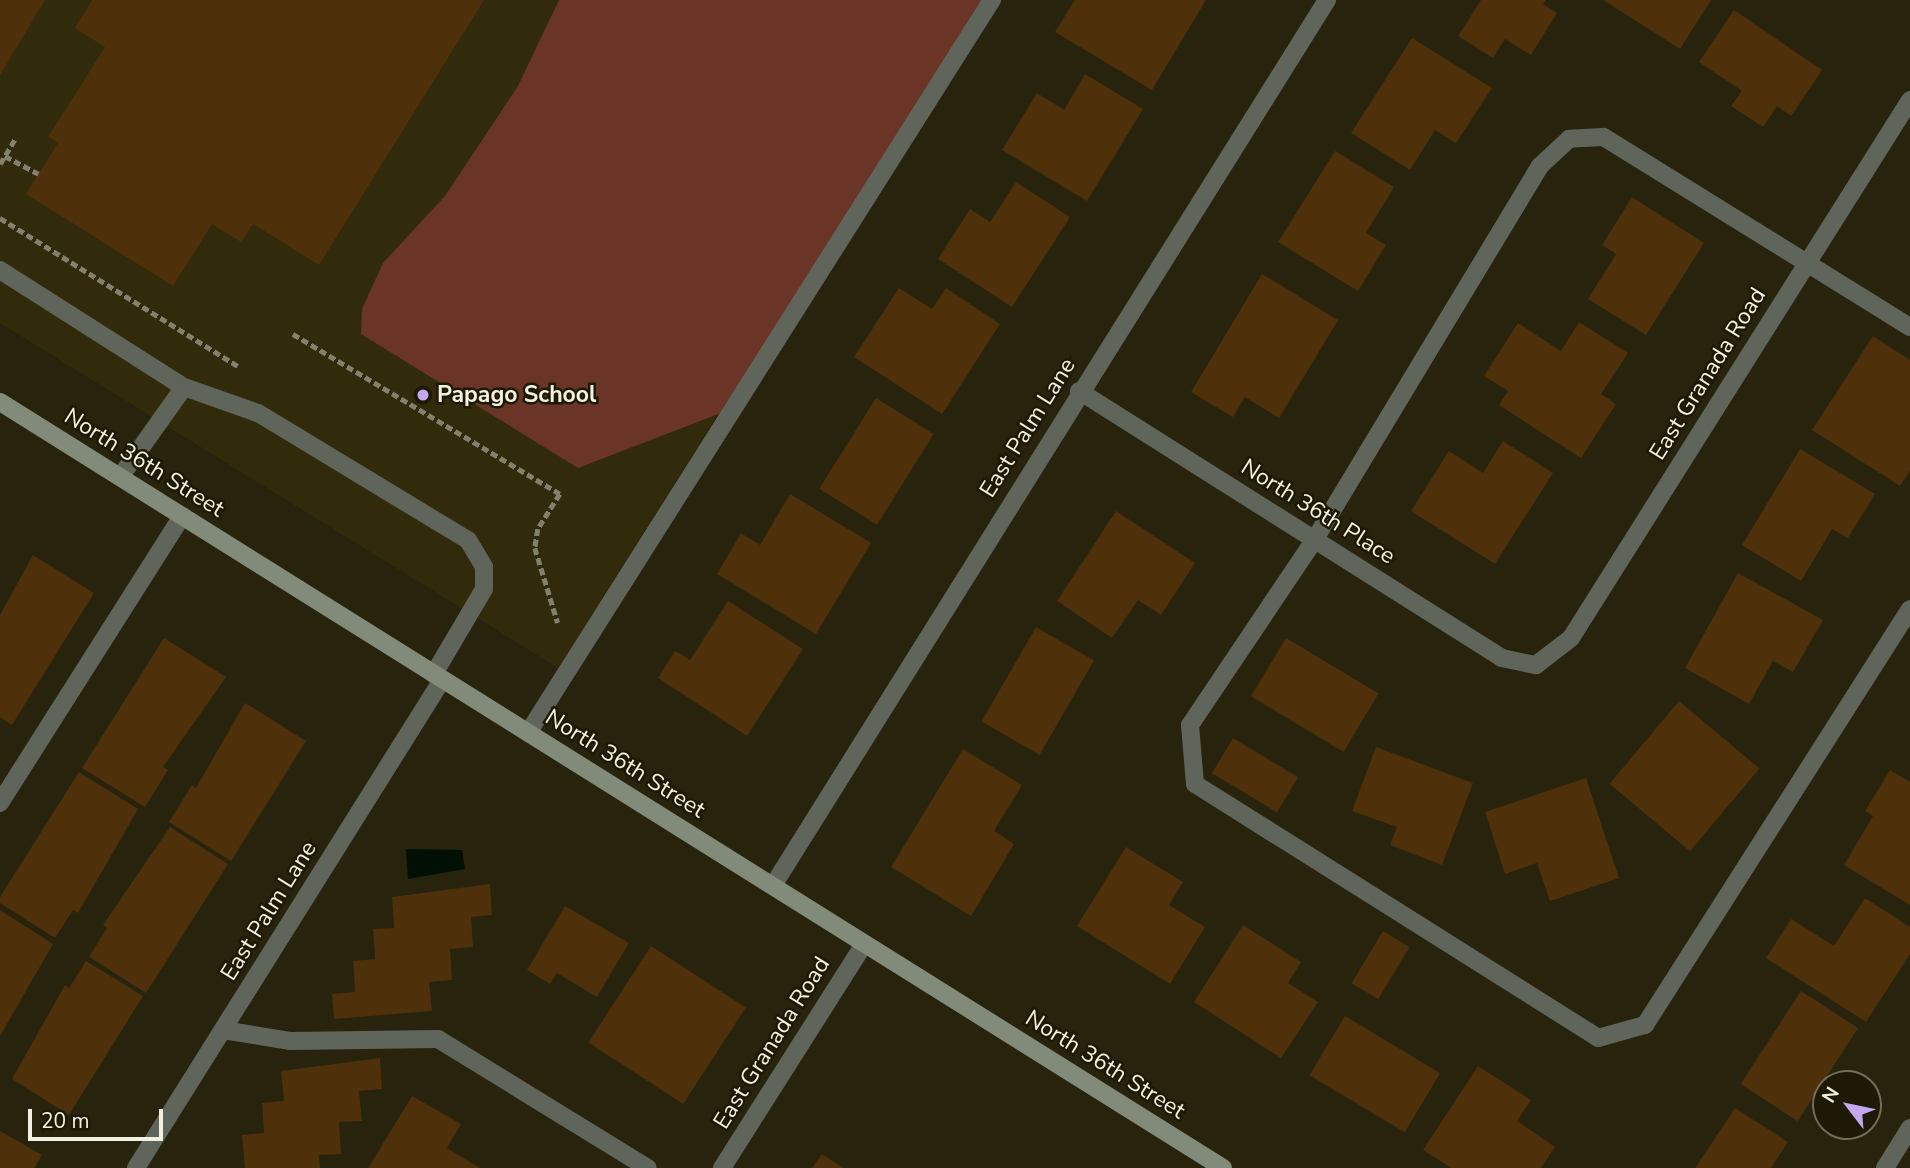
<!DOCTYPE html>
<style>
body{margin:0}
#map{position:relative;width:1910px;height:1168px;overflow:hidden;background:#27230c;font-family:"Nunito Sans",sans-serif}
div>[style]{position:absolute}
.built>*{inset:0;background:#312b0b}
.green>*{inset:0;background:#6a3426}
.water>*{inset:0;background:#001005}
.building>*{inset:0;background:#4e300b;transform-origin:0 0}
.path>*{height:4.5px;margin-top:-2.25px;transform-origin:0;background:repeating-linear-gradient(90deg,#83806d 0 7px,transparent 0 10.5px)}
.lane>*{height:18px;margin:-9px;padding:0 9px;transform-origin:9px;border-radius:9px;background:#60655b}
.street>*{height:18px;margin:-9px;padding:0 9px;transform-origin:9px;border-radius:9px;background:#60655b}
.secondary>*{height:18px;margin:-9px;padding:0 9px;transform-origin:9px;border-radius:9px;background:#828a7a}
.dots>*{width:19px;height:19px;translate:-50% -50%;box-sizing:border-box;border:4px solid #1e1904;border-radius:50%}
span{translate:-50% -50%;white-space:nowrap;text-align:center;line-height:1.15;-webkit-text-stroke:5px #1e1904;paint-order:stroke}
.street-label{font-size:23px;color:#f3f1e2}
.poi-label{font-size:23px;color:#f3f1e2;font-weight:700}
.left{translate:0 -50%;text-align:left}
.north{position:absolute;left:1812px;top:1070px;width:70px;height:70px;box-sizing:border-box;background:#1e1904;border:2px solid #736f5d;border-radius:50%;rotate:302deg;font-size:19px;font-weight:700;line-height:28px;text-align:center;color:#f3f1e2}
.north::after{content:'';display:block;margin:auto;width:24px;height:32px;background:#c4a7f1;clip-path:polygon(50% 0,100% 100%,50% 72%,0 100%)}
.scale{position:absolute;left:28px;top:1109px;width:135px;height:32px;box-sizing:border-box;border:4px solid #f3f1e2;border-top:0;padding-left:9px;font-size:21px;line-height:24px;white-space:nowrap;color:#f3f1e2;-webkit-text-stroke:5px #1e1904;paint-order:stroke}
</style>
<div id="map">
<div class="built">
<div style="clip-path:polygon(0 0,979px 0,558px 668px,0 323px)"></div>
</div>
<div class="green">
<div style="clip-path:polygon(559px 0,984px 0,734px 408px,578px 468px,361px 334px,362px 309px,383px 263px,445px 196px,518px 86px)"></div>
</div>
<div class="water">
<div style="clip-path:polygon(406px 849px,462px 850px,465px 869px,408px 879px)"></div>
</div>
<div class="building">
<div style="clip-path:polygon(0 0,45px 0,0 75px)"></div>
<div style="clip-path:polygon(92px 0,484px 0,319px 265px,253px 224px,241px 242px,212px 224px,173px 286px,26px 194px,58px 143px,48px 137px,105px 47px,75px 28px)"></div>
<div style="clip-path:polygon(1075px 0,1206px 0,1152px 90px,1055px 32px)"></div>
<div style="clip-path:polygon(1481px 0,1546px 0,1543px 4px,1557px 13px,1531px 55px,1505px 39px,1493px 58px,1458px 36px)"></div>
<div style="clip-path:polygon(1603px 0,1711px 0,1680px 49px)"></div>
<div style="clip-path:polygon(1734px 10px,1822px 70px,1791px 116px,1777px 106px,1763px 127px,1731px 106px,1742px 91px,1699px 62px)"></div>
<div style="clip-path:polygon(1412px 38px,1492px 88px,1456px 143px,1435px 130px,1410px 170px,1351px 133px)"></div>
<div style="clip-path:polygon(1085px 74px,1143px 109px,1087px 201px,1002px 150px,1037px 93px,1064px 110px)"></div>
<div style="clip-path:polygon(1335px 151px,1394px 187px,1366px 233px,1386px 245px,1358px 291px,1278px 242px)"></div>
<div style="clip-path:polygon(1016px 182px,1070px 217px,1012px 307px,938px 259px,970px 209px,990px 222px)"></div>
<div style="clip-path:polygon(1632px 197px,1704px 243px,1646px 335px,1588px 299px,1616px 254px,1602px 245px)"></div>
<div style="clip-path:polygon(1262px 274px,1338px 320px,1279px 418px,1245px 397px,1233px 417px,1191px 392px)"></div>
<div style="clip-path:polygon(899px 288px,932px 309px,946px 288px,1000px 324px,942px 414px,854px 357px)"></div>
<div style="clip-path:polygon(1579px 322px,1628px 353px,1601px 394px,1616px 404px,1581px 458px,1499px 405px,1508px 391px,1484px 376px,1518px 323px,1561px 351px)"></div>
<div style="clip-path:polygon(1873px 336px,1910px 360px,1910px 471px,1900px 486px,1812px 430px)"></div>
<div style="left:876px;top:398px;width:68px;height:107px;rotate:32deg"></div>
<div style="clip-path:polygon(1503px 441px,1553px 473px,1495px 564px,1411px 511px,1449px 451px,1483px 473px)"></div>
<div style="clip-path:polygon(1800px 449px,1875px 494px,1848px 538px,1832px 529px,1801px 581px,1742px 545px)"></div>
<div style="clip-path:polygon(790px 494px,871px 543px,816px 634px,717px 574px,741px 533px,760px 545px)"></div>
<div style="clip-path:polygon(1116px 511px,1195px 563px,1161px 615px,1138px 600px,1112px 638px,1057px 601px)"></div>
<div style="clip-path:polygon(33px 555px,94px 593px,12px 725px,0 717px,0 615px)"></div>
<div style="clip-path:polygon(1738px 573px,1823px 620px,1793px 672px,1773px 661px,1749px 704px,1685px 668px)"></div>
<div style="clip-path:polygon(728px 601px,803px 649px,747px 736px,658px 678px,675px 651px,690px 660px)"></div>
<div style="left:1036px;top:627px;width:67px;height:109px;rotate:30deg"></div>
<div style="clip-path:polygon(164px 638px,226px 677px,163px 767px,168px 770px,145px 807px,82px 768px)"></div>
<div style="left:1286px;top:638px;width:108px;height:68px;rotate:31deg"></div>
<div style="left:1679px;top:701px;width:105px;height:108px;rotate:40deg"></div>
<div style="clip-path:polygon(245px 703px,306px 741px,231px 861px,169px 822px,192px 785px,196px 788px)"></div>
<div style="left:1233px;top:738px;width:76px;height:41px;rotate:31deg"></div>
<div style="clip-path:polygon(1376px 747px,1473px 783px,1442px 865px,1390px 845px,1397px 827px,1352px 811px)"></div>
<div style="clip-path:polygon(963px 749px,1022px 785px,994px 831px,1014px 844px,971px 916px,891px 867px)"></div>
<div style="clip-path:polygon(1890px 770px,1910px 782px,1910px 905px,1844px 865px,1873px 816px,1865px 811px)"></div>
<div style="clip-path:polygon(79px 772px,138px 809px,78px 913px,73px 910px,55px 938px,0 903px,0 897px)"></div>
<div style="clip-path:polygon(1586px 778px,1619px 878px,1550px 901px,1537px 863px,1505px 874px,1485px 812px)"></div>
<div style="clip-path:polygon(170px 827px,228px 864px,146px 993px,89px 957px,107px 928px,103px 925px)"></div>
<div style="clip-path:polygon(1126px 847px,1183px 882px,1169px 905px,1205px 927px,1170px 984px,1077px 926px)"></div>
<div style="clip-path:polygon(490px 884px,492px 915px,471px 917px,473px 947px,450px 949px,452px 980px,429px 982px,432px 1011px,334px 1019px,332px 994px,355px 992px,353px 961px,375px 959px,373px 929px,394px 928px,392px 897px)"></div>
<div style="clip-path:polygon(1865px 898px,1910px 927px,1910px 954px,1866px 1022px,1766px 958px,1791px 919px,1834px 946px)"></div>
<div style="clip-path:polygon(565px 906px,629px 943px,597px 997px,557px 973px,550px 984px,527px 970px)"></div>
<div style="clip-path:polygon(0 910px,53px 944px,0 1036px)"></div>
<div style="clip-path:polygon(1243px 925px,1301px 962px,1288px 983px,1318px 1002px,1281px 1058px,1194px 1002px)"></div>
<div style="left:1383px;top:931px;width:31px;height:61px;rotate:31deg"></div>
<div style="left:651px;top:946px;width:113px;height:115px;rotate:33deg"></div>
<div style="clip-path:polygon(86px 961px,143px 996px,69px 1115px,12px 1079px,65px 985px,69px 988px)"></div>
<div style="left:1801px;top:991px;width:68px;height:111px;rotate:33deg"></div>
<div style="left:1345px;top:1016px;width:111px;height:69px;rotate:31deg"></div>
<div style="clip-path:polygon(380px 1058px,382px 1089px,359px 1091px,362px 1121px,339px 1122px,341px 1154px,319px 1155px,320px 1168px,245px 1168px,242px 1135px,264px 1133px,262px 1103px,284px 1101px,281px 1071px)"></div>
<div style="clip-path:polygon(1478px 1066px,1531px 1100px,1517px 1121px,1555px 1147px,1541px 1168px,1451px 1168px,1423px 1150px)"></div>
<div style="clip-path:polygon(412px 1096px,461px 1124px,447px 1148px,480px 1168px,368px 1168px)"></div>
<div style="clip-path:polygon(1735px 1108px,1788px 1142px,1771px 1168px,1695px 1168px)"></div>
<div style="clip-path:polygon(0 1131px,42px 1155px,34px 1168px,0 1168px)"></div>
<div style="clip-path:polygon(822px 1154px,843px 1168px,812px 1168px)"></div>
</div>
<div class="path">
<div style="left:5px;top:156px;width:38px;rotate:28deg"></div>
<div style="left:0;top:164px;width:31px;rotate:-59deg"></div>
<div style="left:0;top:218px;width:280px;rotate:31.9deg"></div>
<div style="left:293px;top:334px;width:311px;rotate:30.9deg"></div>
<div style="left:560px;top:494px;width:41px;rotate:122.2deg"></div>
<div style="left:538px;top:529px;width:19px;rotate:99deg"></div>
<div style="left:535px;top:548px;width:78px;rotate:73deg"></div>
</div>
<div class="lane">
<div style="left:0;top:270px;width:218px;rotate:32.5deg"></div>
<div style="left:184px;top:387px;width:110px;rotate:125.4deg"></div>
<div style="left:1910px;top:327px;width:361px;rotate:-148.2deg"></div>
<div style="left:1603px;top:137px;width:34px;rotate:177deg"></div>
<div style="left:1569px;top:139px;width:40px;rotate:137deg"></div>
<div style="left:1540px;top:166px;width:436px;rotate:121.1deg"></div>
<div style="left:1315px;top:539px;width:224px;rotate:123.9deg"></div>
<div style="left:1190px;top:725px;width:59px;rotate:85.2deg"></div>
<div style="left:1195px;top:784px;width:476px;rotate:32.2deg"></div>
<div style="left:1598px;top:1038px;width:49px;rotate:-15.5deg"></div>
<div style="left:1645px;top:1025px;width:493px;rotate:-57.5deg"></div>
<div style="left:184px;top:387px;width:78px;rotate:19.4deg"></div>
<div style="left:258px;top:413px;width:245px;rotate:31.2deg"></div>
<div style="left:468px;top:540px;width:31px;rotate:59deg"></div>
<div style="left:484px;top:567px;width:22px;rotate:90deg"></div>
<div style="left:484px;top:589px;width:99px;rotate:120.5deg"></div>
<div style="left:528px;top:733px;width:868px;rotate:-57.67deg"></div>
<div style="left:0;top:803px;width:340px;rotate:-57.6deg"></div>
<div style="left:223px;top:1030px;width:69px;rotate:9.2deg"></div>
<div style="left:291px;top:1041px;width:147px;rotate:-0.8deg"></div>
<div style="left:438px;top:1039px;width:246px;rotate:31.6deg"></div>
</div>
<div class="street">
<div style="left:1079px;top:391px;width:500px;rotate:32.26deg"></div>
<div style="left:1502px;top:658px;width:35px;rotate:12deg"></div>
<div style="left:1536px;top:665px;width:44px;rotate:-37.6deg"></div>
<div style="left:1571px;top:638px;width:636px;rotate:-57.78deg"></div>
<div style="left:774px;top:884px;width:1043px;rotate:-57.97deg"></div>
<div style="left:136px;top:1168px;width:576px;rotate:-57.91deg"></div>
<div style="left:722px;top:1168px;width:265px;rotate:-57.6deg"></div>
<div style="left:1885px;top:1168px;width:47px;rotate:-58deg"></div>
</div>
<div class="secondary">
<div style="left:0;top:402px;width:1443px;rotate:32.06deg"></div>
</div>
<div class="dots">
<div style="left:423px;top:395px;background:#c4a7f1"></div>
</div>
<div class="street-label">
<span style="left:1708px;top:374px;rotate:-58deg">East Granada Road</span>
<span style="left:1028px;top:428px;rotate:-58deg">East Palm Lane</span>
<span style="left:144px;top:463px;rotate:32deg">North 36th Street</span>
<span style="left:1318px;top:512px;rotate:32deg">North 36th Place</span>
<span style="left:625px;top:764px;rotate:32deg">North 36th Street</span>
<span style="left:269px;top:911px;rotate:-58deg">East Palm Lane</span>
<span style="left:772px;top:1043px;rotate:-58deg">East Granada Road</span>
<span style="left:1105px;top:1065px;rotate:32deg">North 36th Street</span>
</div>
<div class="poi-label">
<span class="left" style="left:437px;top:395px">Papago School</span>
</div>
<div class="north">N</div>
<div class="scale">20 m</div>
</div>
